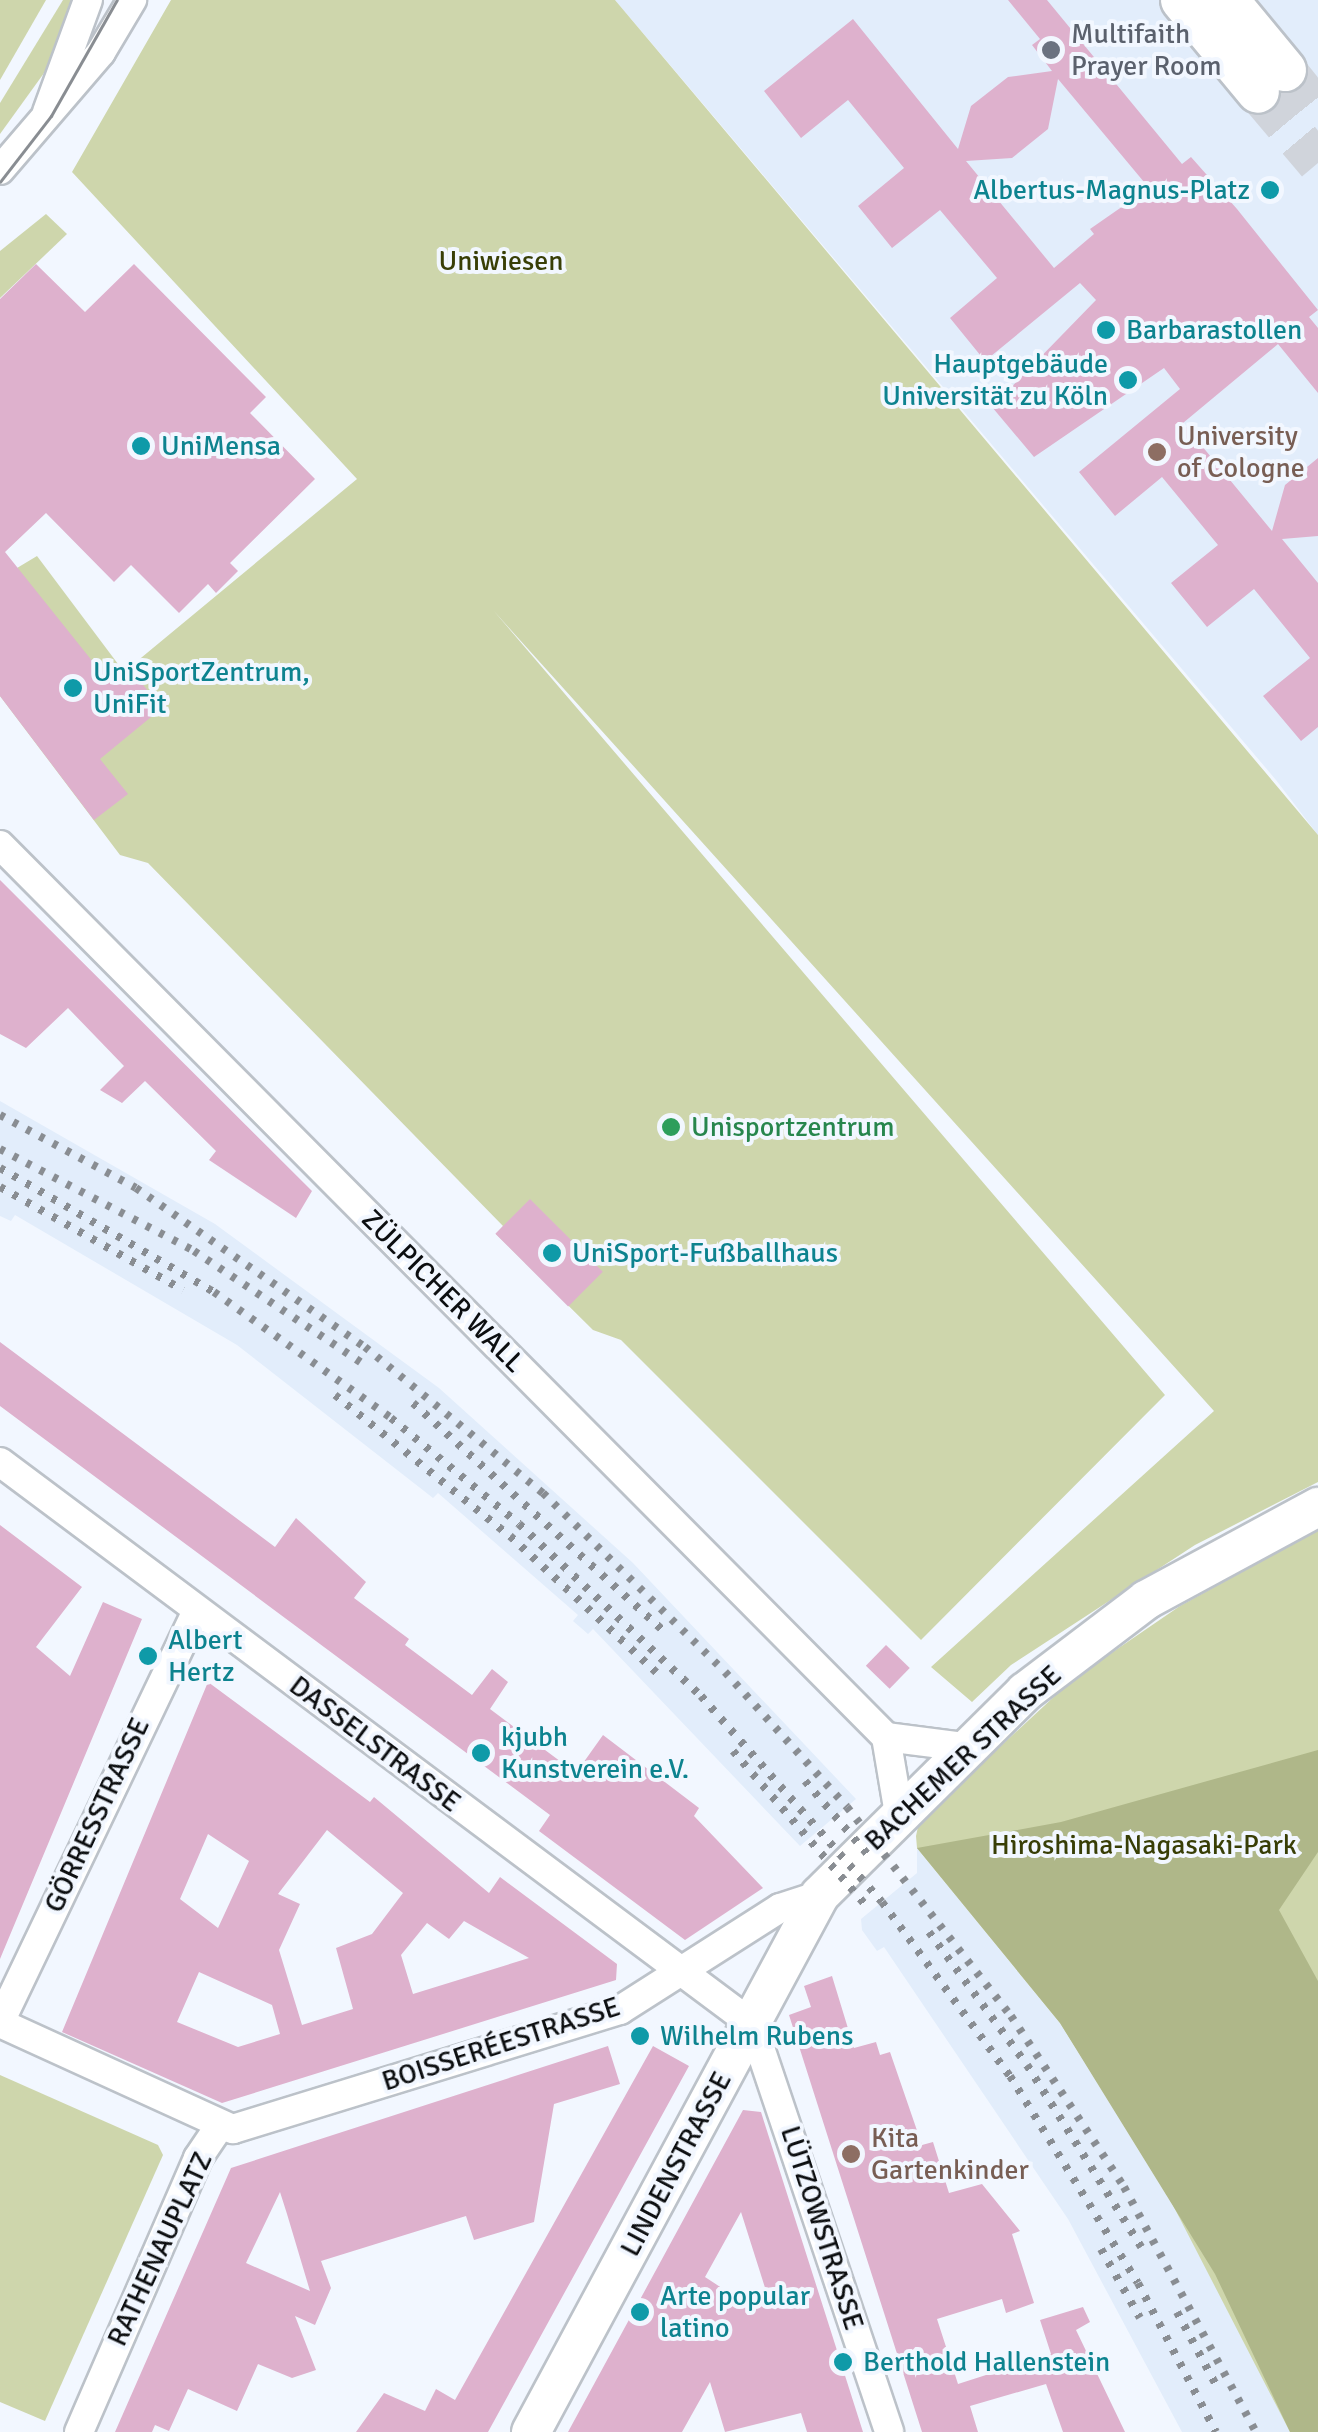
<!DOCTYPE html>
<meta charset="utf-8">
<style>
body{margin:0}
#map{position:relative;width:1318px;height:2432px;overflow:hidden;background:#f2f7ff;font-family:Signika,sans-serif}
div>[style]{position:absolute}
.built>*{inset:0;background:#e2edfb}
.green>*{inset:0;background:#ced6ac}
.forest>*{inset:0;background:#afb789}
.building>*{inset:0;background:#deb1cd;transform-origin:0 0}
.primary-tunnel>*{height:42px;margin-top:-21px;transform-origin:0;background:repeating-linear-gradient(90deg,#d0d4db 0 42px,transparent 0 63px)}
.roads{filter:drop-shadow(2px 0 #bcc2c9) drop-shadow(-2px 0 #bcc2c9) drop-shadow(0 2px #bcc2c9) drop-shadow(0 -2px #bcc2c9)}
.minor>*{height:28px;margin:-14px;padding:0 14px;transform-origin:14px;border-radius:14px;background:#fff}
.secondary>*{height:38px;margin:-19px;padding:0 19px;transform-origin:19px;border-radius:19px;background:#fff}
.primary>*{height:42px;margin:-21px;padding:0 21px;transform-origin:21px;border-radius:21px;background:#fff}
.tram>*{height:2.5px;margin:-1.25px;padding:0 1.25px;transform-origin:1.25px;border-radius:1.25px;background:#898d92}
.rail>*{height:8px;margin-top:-4px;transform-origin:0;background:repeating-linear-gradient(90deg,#898d92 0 5px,transparent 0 15px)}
.dots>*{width:28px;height:28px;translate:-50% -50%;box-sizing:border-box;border:5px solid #f2f7ff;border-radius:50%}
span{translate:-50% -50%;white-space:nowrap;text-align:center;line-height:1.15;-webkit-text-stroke:8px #f2f7ff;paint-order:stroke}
.worship-label{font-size:28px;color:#5b616d}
.left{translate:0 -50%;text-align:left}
.culture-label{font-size:28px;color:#0d838f}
.right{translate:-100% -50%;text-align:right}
.park-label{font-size:28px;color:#383e06}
.education-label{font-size:28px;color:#785e54}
.leisure-label{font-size:28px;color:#27864d}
.street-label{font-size:28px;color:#0c0e10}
</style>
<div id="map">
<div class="built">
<div style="clip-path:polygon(615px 0,1318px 0,1318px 835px,1276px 780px)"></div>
<div style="clip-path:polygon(0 1101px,215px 1224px,439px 1388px,633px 1563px,856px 1799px,800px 1846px,593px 1629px,588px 1634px,573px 1621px,578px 1615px,438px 1493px,433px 1498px,237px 1345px,15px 1215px,11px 1221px,0 1216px)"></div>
<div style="clip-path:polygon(917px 1848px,1060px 2023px,1215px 2274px,1290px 2432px,1182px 2432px,1068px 2219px,884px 1947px,877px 1951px,862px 1930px,861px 1919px,917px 1873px)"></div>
</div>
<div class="green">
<div style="clip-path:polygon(0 0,46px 0,0 80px)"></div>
<div style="clip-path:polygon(63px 0,82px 0,52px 62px,0 134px,0 103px)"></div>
<div style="clip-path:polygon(171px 0,615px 0,1318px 835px,1318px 1482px,1195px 1545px,1011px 1665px,972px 1702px,931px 1667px,1214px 1411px,493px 610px,1165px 1395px,921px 1640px,621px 1340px,593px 1330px,496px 1234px,503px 1226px,148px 863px,120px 855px,0 696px,0 581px,17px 568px,37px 556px,124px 672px,357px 479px,72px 172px)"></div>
<div style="clip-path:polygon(46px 214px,67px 234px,0 298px,0 251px)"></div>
<div style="clip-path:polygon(1318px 1530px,1318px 2432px,1290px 2432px,1162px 2184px,1060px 2023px,917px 1848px,916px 1836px,919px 1822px,1072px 1680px,1180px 1606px)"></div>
<div style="clip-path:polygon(0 2075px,158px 2145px,163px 2155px,45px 2421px,0 2402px)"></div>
</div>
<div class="forest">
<div style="clip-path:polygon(1318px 1750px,1318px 1852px,1279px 1910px,1318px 1981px,1318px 2432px,1290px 2432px,1215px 2274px,1060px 2023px,917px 1848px,1061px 1822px)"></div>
</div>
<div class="building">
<div style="clip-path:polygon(evenodd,1008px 0,1047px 0,1182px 164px,1191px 157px,1237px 209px,1318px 310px,1309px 317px,1318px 328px,1318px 393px,1278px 344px,1183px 423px,1272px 531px,1285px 485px,1318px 458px,1318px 536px,1282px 539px,1318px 583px,1318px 727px,1301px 741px,1263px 696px,1310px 658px,1254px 589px,1207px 627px,1171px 583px,1218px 545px,1162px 477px,1115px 516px,1079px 472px,1180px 389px,1164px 368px,1034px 457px,992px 407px,1096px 300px,1080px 283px,985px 361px,950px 318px,997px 278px,940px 210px,892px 248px,858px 206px,904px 168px,848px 100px,801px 138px,764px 91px,853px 19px,958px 149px,971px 106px,1008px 77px,1052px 71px,1032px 45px,1040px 39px,1008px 0,1058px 79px,1149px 188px,1090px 229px,1094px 234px,1054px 268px,966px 161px,1012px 158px,1048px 129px,1058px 79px)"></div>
<div style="clip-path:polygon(36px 264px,85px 312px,134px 264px,266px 397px,250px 413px,315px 479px,230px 563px,238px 571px,216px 593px,208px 584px,179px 613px,131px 565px,114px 582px,46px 513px,5px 552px,101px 672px,107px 666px,117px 679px,130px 669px,162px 708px,100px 759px,128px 794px,94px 820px,0 696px,0 299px)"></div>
<div style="clip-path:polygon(0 880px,312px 1191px,296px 1218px,209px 1160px,216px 1151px,145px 1081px,122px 1103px,100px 1090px,124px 1066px,68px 1008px,26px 1048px,0 1034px)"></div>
<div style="left:530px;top:1199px;width:103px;height:49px;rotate:45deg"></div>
<div style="clip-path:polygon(0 1342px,275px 1547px,296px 1518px,366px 1582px,354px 1598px,409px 1639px,405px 1645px,472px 1695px,492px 1669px,508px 1682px,490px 1709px,576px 1773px,603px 1735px,699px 1808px,694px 1816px,763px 1888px,685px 1940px,539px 1831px,550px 1815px,0 1406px)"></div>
<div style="clip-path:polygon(0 1525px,82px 1587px,36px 1647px,70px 1676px,103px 1602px,142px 1619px,0 1959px)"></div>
<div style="left:886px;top:1645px;width:33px;height:29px;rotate:44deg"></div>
<div style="clip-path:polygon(evenodd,208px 1682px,370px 1802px,374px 1797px,489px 1893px,500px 1877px,617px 1964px,616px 1980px,222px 2103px,62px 2032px,208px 1682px,327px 1830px,403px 1893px,372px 1934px,336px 1948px,353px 2009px,302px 2025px,279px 1950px,300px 1904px,278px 1894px,327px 1830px,208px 1682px,208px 1834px,249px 1861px,218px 1928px,180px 1899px,208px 1834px,208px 1682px,464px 1921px,529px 1958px,413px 1994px,401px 1955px,427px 1923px,449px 1939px,464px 1921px,208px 1682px,199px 1972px,272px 2005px,280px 2034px,238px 2047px,177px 2022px,199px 1972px)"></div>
<div style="clip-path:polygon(832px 1976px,854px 2048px,876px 2042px,880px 2055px,890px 2052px,922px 2145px,933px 2142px,949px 2193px,982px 2184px,1020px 2231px,1012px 2234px,1034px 2303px,1006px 2313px,1002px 2299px,937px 2319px,958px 2384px,1051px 2354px,1040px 2320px,1083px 2307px,1090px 2322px,1076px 2330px,1125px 2432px,1063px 2432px,1046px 2384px,970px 2406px,978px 2432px,922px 2432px,789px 2015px,811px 2007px,804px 1986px)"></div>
<div style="clip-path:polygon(evenodd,608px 2046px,620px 2084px,554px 2104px,534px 2222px,474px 2240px,466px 2216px,321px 2261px,331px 2288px,315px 2325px,295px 2316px,316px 2370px,292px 2378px,258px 2364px,237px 2411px,188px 2389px,169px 2431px,155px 2425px,152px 2432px,115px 2432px,231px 2168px,608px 2046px,280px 2192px,287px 2214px,310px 2291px,246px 2263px,280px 2192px)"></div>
<div style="clip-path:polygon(653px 2046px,689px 2066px,488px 2432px,356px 2432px,384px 2393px,425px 2411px,436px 2389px,455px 2400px)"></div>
<div style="clip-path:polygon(evenodd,743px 2110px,761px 2112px,863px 2432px,807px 2432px,801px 2413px,725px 2432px,710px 2382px,682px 2432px,568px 2432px,743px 2110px,741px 2212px,767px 2294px,737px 2298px,705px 2277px,741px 2212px)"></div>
</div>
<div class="primary-tunnel">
<div style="left:1285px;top:70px;width:53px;rotate:51.2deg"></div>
<div style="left:1258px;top:92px;width:93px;rotate:49.8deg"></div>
</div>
<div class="roads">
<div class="minor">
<div style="left:47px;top:112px;width:119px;rotate:-69.9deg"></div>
<div style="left:0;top:170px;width:155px;rotate:-49.4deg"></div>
<div style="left:101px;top:52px;width:61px;rotate:-59.2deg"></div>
<div style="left:0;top:845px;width:1257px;rotate:45.19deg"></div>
<div style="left:886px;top:1737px;width:78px;rotate:80.4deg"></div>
<div style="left:0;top:1462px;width:939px;rotate:36.77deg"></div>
<div style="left:752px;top:2024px;width:430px;rotate:71.4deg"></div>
<div style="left:886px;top:1737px;width:80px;rotate:7.2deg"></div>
<div style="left:0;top:2022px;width:456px;rotate:-64.4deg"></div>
<div style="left:0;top:2023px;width:256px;rotate:24.5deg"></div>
<div style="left:233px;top:2129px;width:405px;rotate:-17.1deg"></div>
<div style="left:620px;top:2010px;width:190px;rotate:-32.5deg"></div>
<div style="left:780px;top:1908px;width:42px;rotate:-18deg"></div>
<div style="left:79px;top:2432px;width:299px;rotate:-66.5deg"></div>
<div style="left:198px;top:2158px;width:40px;rotate:-56deg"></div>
</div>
<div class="secondary">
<div style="left:531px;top:2432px;width:610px;rotate:-61.71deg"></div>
<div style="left:820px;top:1895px;width:289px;rotate:-44.7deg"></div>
<div style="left:1025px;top:1692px;width:152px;rotate:-37.2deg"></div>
<div style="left:1146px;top:1600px;width:196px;rotate:-28.4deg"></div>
</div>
<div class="primary">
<div style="left:1182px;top:0;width:119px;rotate:50.4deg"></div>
<div style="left:1227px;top:0;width:91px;rotate:50.4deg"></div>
</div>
</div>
<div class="tram">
<div style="left:0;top:182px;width:83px;rotate:-52.3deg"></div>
<div style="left:51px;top:116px;width:133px;rotate:-60.4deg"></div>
</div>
<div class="rail">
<div style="left:0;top:1115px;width:154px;rotate:28.2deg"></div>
<div style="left:136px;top:1188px;width:279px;rotate:34.8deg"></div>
<div style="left:365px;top:1347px;width:230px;rotate:39.4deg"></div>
<div style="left:543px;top:1493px;width:255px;rotate:44.5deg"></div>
<div style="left:725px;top:1672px;width:182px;rotate:47.9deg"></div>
<div style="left:847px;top:1807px;width:266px;rotate:51.9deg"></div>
<div style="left:1011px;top:2016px;width:205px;rotate:56.5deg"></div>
<div style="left:1124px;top:2187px;width:278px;rotate:61.7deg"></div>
<div style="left:0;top:1149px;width:219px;rotate:27.7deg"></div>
<div style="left:194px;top:1251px;width:202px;rotate:33.7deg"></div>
<div style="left:0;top:1168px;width:247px;rotate:30.1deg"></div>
<div style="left:214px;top:1292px;width:217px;rotate:35.4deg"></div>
<div style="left:391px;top:1418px;width:166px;rotate:39.6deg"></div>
<div style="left:519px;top:1524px;width:250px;rotate:43.4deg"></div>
<div style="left:701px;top:1696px;width:274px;rotate:48.7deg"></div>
<div style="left:882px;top:1902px;width:216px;rotate:53.7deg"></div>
<div style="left:1010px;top:2076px;width:243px;rotate:58.3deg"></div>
<div style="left:1138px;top:2283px;width:168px;rotate:62.4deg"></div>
<div style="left:0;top:1187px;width:210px;rotate:29.4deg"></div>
<div style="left:335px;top:1395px;width:225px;rotate:38.9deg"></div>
<div style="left:510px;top:1536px;width:200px;rotate:43deg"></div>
<div style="left:413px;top:1403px;width:341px;rotate:42.3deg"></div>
<div style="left:733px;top:1751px;width:206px;rotate:49.3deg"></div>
<div style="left:805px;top:1781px;width:100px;rotate:49.5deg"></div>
<div style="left:929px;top:1932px;width:165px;rotate:53.6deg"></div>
<div style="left:1027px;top:2065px;width:215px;rotate:57.9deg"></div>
<div style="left:1101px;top:2249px;width:79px;rotate:60.5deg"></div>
<div style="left:1177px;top:2312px;width:85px;rotate:61.9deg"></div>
</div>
<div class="dots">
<div style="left:1051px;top:50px;background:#6b7280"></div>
<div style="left:1270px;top:190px;background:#0f9aa8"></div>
<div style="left:1106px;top:330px;background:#0f9aa8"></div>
<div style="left:1128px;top:380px;background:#0f9aa8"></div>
<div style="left:141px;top:446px;background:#0f9aa8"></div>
<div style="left:1157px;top:452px;background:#8d6e63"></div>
<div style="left:73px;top:688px;background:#0f9aa8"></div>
<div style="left:671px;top:1127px;background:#2e9e5b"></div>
<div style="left:552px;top:1253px;background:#0f9aa8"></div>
<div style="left:148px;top:1656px;background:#0f9aa8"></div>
<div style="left:481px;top:1753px;background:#0f9aa8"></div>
<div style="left:640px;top:2036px;background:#0f9aa8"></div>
<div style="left:851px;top:2154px;background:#8d6e63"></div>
<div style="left:640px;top:2312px;background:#0f9aa8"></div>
<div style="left:843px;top:2362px;background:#0f9aa8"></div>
</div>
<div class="worship-label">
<span class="left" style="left:1071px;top:50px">Multifaith<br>Prayer Room</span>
</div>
<div class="culture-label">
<span class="right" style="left:1250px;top:190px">Albertus-Magnus-Platz</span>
<span class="left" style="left:1126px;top:330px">Barbarastollen</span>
<span class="right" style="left:1108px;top:380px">Hauptgebäude<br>Universität zu Köln</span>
<span class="left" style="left:161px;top:446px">UniMensa</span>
<span class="left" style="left:93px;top:688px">UniSportZentrum,<br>UniFit</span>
<span class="left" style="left:572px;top:1253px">UniSport-Fußballhaus</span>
<span class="left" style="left:168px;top:1656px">Albert<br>Hertz</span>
<span class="left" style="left:501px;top:1753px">kjubh<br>Kunstverein e.V.</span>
<span class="left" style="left:660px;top:2036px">Wilhelm Rubens</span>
<span class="left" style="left:660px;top:2312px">Arte popular<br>latino</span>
<span class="left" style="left:863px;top:2362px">Berthold Hallenstein</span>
</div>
<div class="park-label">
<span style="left:501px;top:261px">Uniwiesen</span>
<span style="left:1144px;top:1845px">Hiroshima-Nagasaki-Park</span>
</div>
<div class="education-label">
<span class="left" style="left:1177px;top:452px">University<br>of Cologne</span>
<span class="left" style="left:871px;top:2154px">Kita<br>Gartenkinder</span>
</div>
<div class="leisure-label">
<span class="left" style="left:691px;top:1127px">Unisportzentrum</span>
</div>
<div class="street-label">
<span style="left:443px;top:1291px;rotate:45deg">ZÜLPICHER WALL</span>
<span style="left:375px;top:1744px;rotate:37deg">DASSELSTRASSE</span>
<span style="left:963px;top:1758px;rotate:-43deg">BACHEMER STRASSE</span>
<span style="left:97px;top:1815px;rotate:-65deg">GÖRRESSTRASSE</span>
<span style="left:501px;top:2044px;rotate:-18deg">BOISSERÉESTRASSE</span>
<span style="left:676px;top:2164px;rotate:-62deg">LINDENSTRASSE</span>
<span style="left:822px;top:2228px;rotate:72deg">LÜTZOWSTRASSE</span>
<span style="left:160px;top:2249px;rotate:-65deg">RATHENAUPLATZ</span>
</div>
</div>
